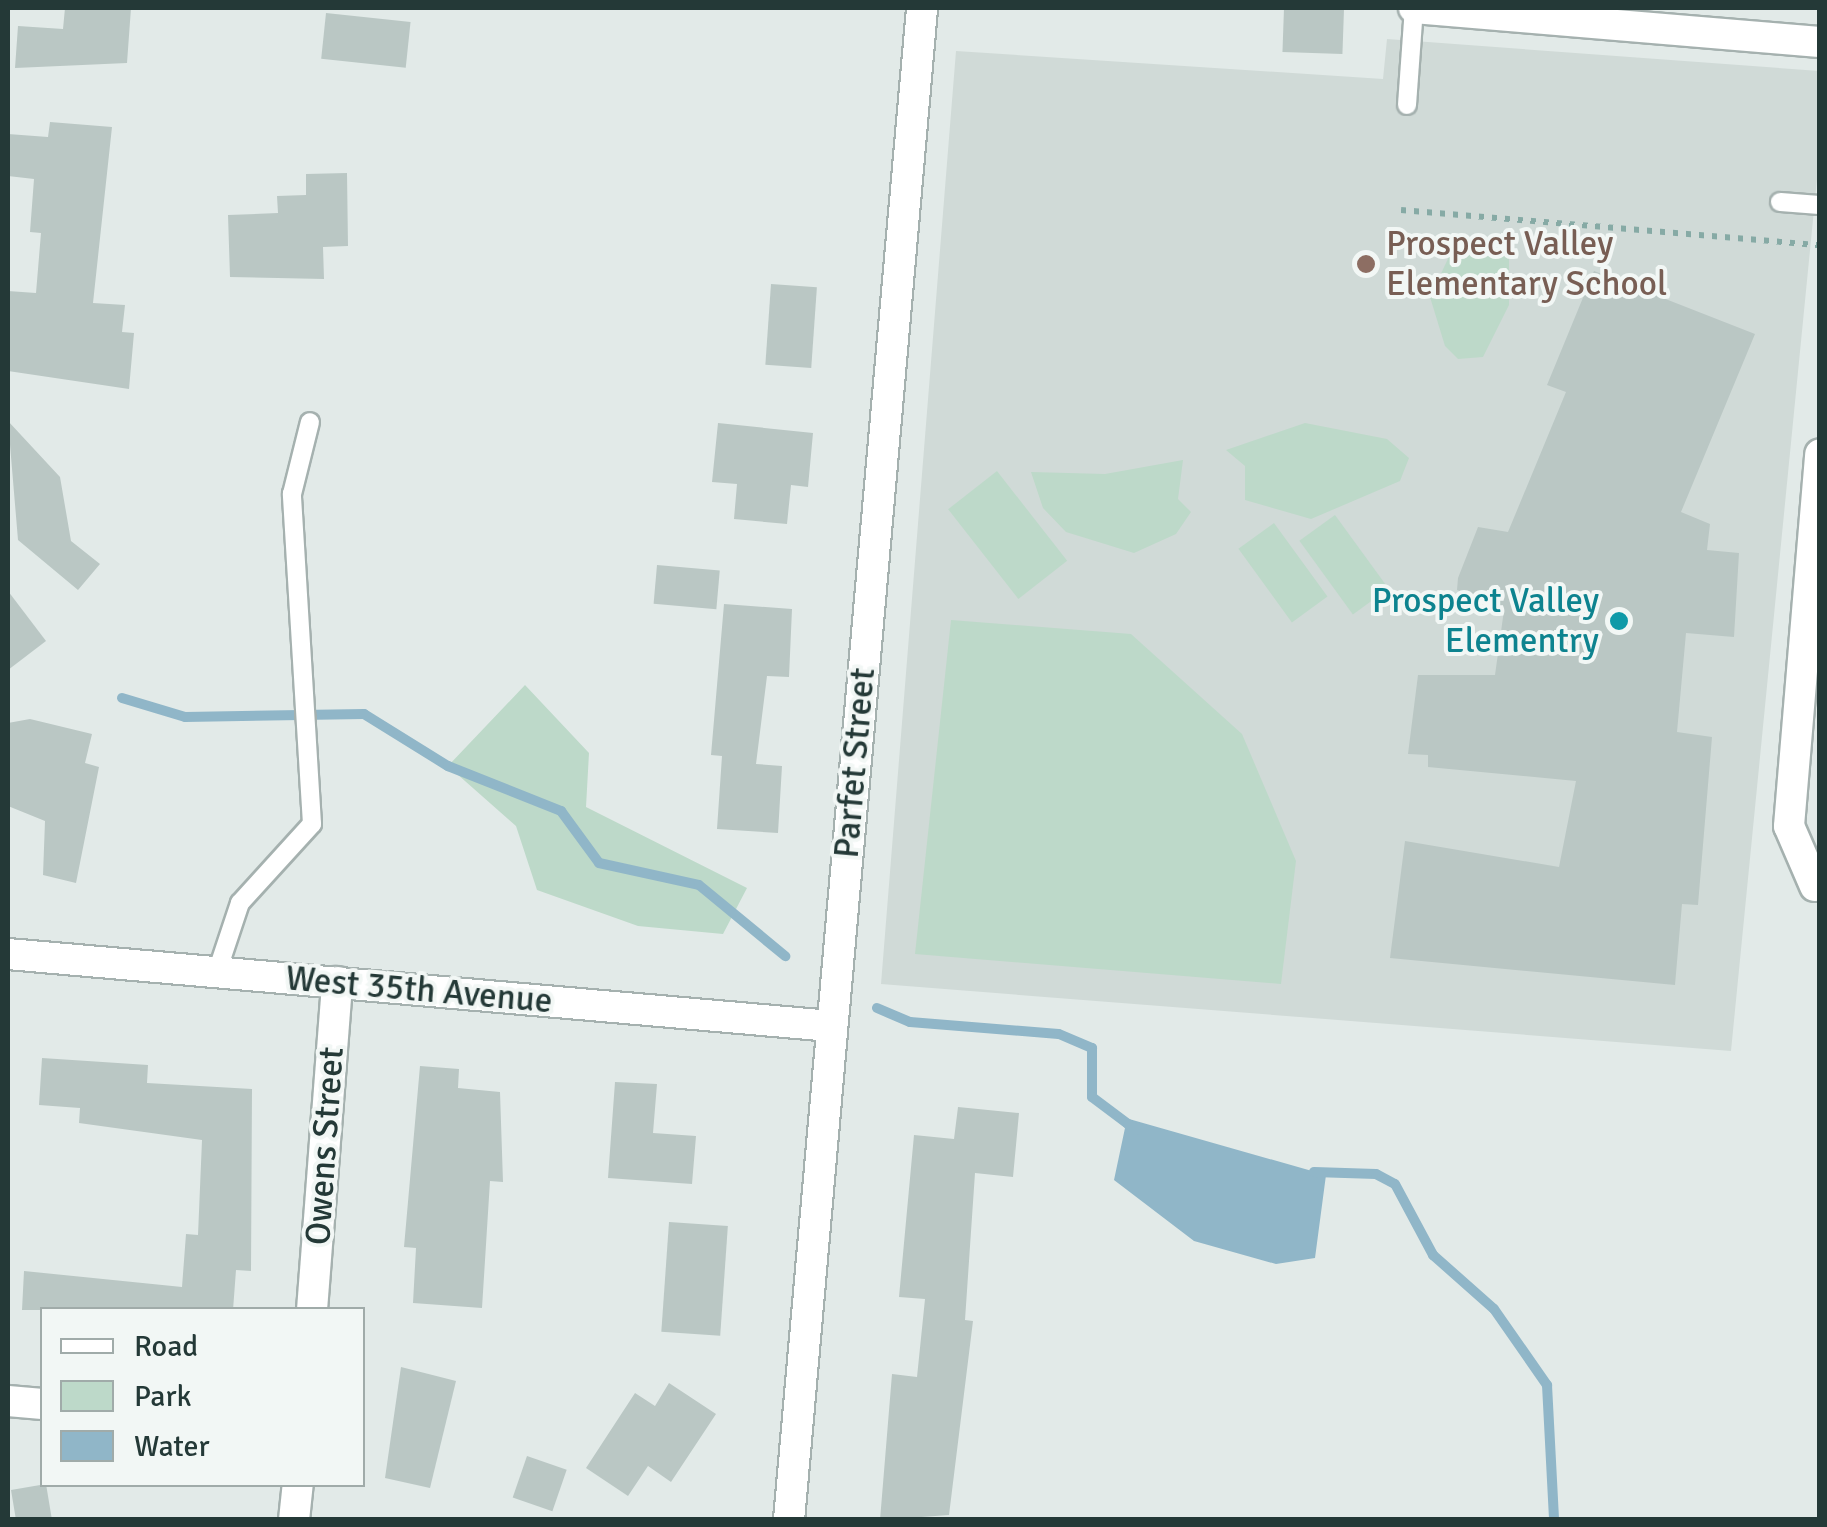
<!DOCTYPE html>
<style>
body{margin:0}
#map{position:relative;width:1827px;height:1527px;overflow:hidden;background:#e2eae8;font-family:Signika,sans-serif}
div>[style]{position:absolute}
.built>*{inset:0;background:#d0dad7}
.green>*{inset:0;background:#bdd9c9;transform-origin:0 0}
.water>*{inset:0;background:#90b6c8}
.stream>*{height:10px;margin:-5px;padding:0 5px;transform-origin:5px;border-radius:5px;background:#90b6c8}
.building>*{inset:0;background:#bac7c4;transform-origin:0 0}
.path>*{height:6px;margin-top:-3px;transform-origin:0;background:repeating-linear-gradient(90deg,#86aaa5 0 5px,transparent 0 13px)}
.roads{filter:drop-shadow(2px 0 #a5b1af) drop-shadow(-2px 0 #a5b1af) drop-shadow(0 2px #a5b1af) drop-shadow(0 -2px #a5b1af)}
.lane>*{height:18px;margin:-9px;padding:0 9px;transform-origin:9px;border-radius:9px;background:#fff}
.street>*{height:30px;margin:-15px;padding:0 15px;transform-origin:15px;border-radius:15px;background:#fff}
.secondary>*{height:30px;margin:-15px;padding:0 15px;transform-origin:15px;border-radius:15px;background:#fff}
.dots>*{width:28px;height:28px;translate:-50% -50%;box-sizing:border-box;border:5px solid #f2f7f5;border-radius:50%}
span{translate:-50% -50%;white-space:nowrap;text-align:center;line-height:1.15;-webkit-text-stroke:8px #f2f7f5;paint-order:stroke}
.education-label{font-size:35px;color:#785e54}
.left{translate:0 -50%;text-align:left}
.culture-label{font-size:35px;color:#0d838f}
.right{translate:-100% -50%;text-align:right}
.street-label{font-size:35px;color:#243937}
.frame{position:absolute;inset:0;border:10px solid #243937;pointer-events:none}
.legend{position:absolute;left:40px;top:1307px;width:325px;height:180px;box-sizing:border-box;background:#f2f7f5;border:2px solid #a0aba9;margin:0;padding:12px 18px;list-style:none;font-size:30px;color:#243937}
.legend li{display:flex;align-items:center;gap:20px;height:50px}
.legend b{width:50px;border:2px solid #a0aba9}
</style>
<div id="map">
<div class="built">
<div style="clip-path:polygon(1387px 39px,1819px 71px,1819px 159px,1731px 1051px,881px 984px,956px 51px,1383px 79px)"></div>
</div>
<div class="green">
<div style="clip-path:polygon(1485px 240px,1509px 255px,1509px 305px,1483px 357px,1458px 359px,1445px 346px,1430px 297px,1454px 246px)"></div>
<div style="clip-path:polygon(1305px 423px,1387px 439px,1409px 458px,1400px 481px,1311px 519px,1245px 500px,1245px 466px,1226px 450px)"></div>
<div style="clip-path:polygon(1183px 460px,1178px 499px,1191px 512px,1176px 534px,1134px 553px,1066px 532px,1043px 508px,1031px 472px,1105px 474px)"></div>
<div style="left:997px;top:471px;width:114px;height:62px;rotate:52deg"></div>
<div style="left:1335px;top:515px;width:91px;height:44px;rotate:54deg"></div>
<div style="left:1274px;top:523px;width:91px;height:44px;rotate:54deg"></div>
<div style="clip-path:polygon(951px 620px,1131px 634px,1242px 734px,1296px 861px,1281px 984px,915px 954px)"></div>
<div style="clip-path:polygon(525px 685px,589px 753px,586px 807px,747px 888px,723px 934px,638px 926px,537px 890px,516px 826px,448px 766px)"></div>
</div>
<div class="water">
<div style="clip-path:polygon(1108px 1113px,1326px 1175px,1315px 1258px,1276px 1264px,1194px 1241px,1114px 1180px,1125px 1128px)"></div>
</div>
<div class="stream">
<div style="left:122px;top:698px;width:66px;rotate:16.8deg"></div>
<div style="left:185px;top:717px;width:179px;rotate:-1deg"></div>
<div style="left:364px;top:714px;width:99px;rotate:31.8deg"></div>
<div style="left:448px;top:766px;width:122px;rotate:21.7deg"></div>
<div style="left:561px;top:811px;width:64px;rotate:53.8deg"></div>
<div style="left:599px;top:863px;width:102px;rotate:12.4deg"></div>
<div style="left:699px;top:885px;width:112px;rotate:39.5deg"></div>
<div style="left:877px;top:1008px;width:36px;rotate:23deg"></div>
<div style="left:910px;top:1022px;width:149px;rotate:4.6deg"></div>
<div style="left:1059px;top:1034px;width:36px;rotate:23deg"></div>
<div style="left:1092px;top:1048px;width:49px;rotate:90deg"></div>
<div style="left:1092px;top:1097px;width:55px;rotate:36.9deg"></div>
<div style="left:1314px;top:1172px;width:62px;rotate:1.8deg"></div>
<div style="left:1376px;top:1174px;width:21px;rotate:28deg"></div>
<div style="left:1395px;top:1184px;width:81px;rotate:61.8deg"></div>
<div style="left:1433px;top:1255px;width:81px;rotate:41.5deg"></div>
<div style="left:1494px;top:1309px;width:93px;rotate:55.1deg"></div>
<div style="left:1547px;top:1385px;width:135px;rotate:87deg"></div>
</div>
<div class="building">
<div style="clip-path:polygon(65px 8px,131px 8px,127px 63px,15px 68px,18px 26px,63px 29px)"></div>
<div style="left:1284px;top:8px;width:60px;height:44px;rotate:2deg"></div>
<div style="left:326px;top:13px;width:85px;height:46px;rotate:6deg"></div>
<div style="clip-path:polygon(50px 122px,112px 127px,93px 303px,125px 305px,122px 332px,134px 333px,129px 389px,8px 371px,8px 291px,36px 293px,41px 233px,30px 232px,34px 179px,8px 176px,8px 134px,48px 137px)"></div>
<div style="clip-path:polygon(347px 173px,348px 246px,323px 247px,324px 279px,230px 277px,228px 215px,278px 213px,277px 196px,306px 195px,306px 174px)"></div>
<div style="clip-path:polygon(1594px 271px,1755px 334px,1681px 512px,1710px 524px,1707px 550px,1739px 553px,1734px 637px,1686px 633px,1677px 732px,1712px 737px,1698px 905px,1682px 904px,1675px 985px,1390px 958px,1405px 841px,1559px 867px,1576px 781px,1428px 767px,1428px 755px,1408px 754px,1418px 675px,1495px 675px,1504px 610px,1457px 590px,1458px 578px,1478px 527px,1508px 532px,1566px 392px,1547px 385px)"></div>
<div style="left:771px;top:284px;width:46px;height:81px;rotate:4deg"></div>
<div style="clip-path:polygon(8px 421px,60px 477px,71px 541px,100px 564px,78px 590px,18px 540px)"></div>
<div style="clip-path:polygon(718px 423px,813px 433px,808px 487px,791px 485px,787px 524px,734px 519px,737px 484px,712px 482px)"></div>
<div style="left:657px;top:565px;width:63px;height:39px;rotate:5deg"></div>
<div style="clip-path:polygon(8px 591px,46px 641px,8px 670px)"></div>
<div style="clip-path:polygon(724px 604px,792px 609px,789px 677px,767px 676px,756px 764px,782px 766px,778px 833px,717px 829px,722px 756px,711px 755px)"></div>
<div style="clip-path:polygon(30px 719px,92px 734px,85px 763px,99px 767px,76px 883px,43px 875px,45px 821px,8px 806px,8px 723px)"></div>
<div style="clip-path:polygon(42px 1058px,148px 1065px,147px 1083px,252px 1089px,251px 1271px,236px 1270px,233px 1310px,22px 1310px,24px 1271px,182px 1287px,186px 1234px,198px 1235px,202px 1140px,79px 1123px,80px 1108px,39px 1105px)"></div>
<div style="clip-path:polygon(420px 1066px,459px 1069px,458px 1088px,500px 1092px,503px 1182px,490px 1181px,482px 1308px,413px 1303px,416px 1248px,404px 1247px)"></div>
<div style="clip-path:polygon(615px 1082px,657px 1084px,653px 1133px,696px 1136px,692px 1184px,608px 1178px)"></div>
<div style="clip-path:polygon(958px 1107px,1019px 1113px,1013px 1177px,975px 1173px,965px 1320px,973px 1321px,949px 1515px,880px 1520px,892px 1374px,917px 1377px,925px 1299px,899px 1297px,914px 1135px,954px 1139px)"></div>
<div style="left:669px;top:1222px;width:59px;height:110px;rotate:4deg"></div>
<div style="clip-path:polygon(401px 1367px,456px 1381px,430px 1488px,385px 1478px)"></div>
<div style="clip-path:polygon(669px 1383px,716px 1414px,671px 1482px,648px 1466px,628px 1496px,586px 1468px,635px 1393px,655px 1406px)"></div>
<div style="left:527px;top:1456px;width:42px;height:44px;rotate:19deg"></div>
<div style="clip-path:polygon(46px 1484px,52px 1520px,16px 1520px,11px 1490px)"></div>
</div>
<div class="path">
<div style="left:1401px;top:210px;width:420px;rotate:4.8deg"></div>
</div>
<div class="roads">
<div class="lane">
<div style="left:1407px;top:105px;width:97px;rotate:-85.9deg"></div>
<div style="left:1780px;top:202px;width:40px;rotate:4.3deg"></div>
<div style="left:217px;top:972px;width:73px;rotate:-71.6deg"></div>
<div style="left:240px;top:903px;width:107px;rotate:-47.7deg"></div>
<div style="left:312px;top:824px;width:331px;rotate:-93.5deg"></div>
<div style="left:292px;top:494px;width:74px;rotate:-76deg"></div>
</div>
<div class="street">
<div style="left:1414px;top:8px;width:407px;rotate:4.8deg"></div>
<div style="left:1815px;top:886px;width:65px;rotate:-113.4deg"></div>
<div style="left:1789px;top:826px;width:373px;rotate:-85.2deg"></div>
<div style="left:8px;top:954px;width:826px;rotate:5deg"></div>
<div style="left:312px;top:1310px;width:329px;rotate:-85.6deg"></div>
<div style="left:8px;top:1401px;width:34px;rotate:5deg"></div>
<div style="left:294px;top:1520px;width:36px;rotate:-84deg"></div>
</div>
<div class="secondary">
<div style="left:789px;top:1520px;width:1518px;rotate:-84.97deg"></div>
</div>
</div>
<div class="dots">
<div style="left:1366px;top:264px;background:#8d6e63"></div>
<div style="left:1619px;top:621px;background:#0f9aa8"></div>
</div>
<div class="education-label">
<span class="left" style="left:1386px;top:264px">Prospect Valley<br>Elementary School</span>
</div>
<div class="culture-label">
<span class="right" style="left:1599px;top:621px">Prospect Valley<br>Elementry</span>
</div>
<div class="street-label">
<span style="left:855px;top:763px;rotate:-85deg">Parfet Street</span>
<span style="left:419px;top:990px;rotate:5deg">West 35th Avenue</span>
<span style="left:325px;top:1146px;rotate:-86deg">Owens Street</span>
</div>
<div class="frame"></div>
<ul class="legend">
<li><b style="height:12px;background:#fff"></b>Road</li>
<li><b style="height:28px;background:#bdd9c9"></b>Park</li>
<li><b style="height:28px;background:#90b6c8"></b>Water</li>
</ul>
</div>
